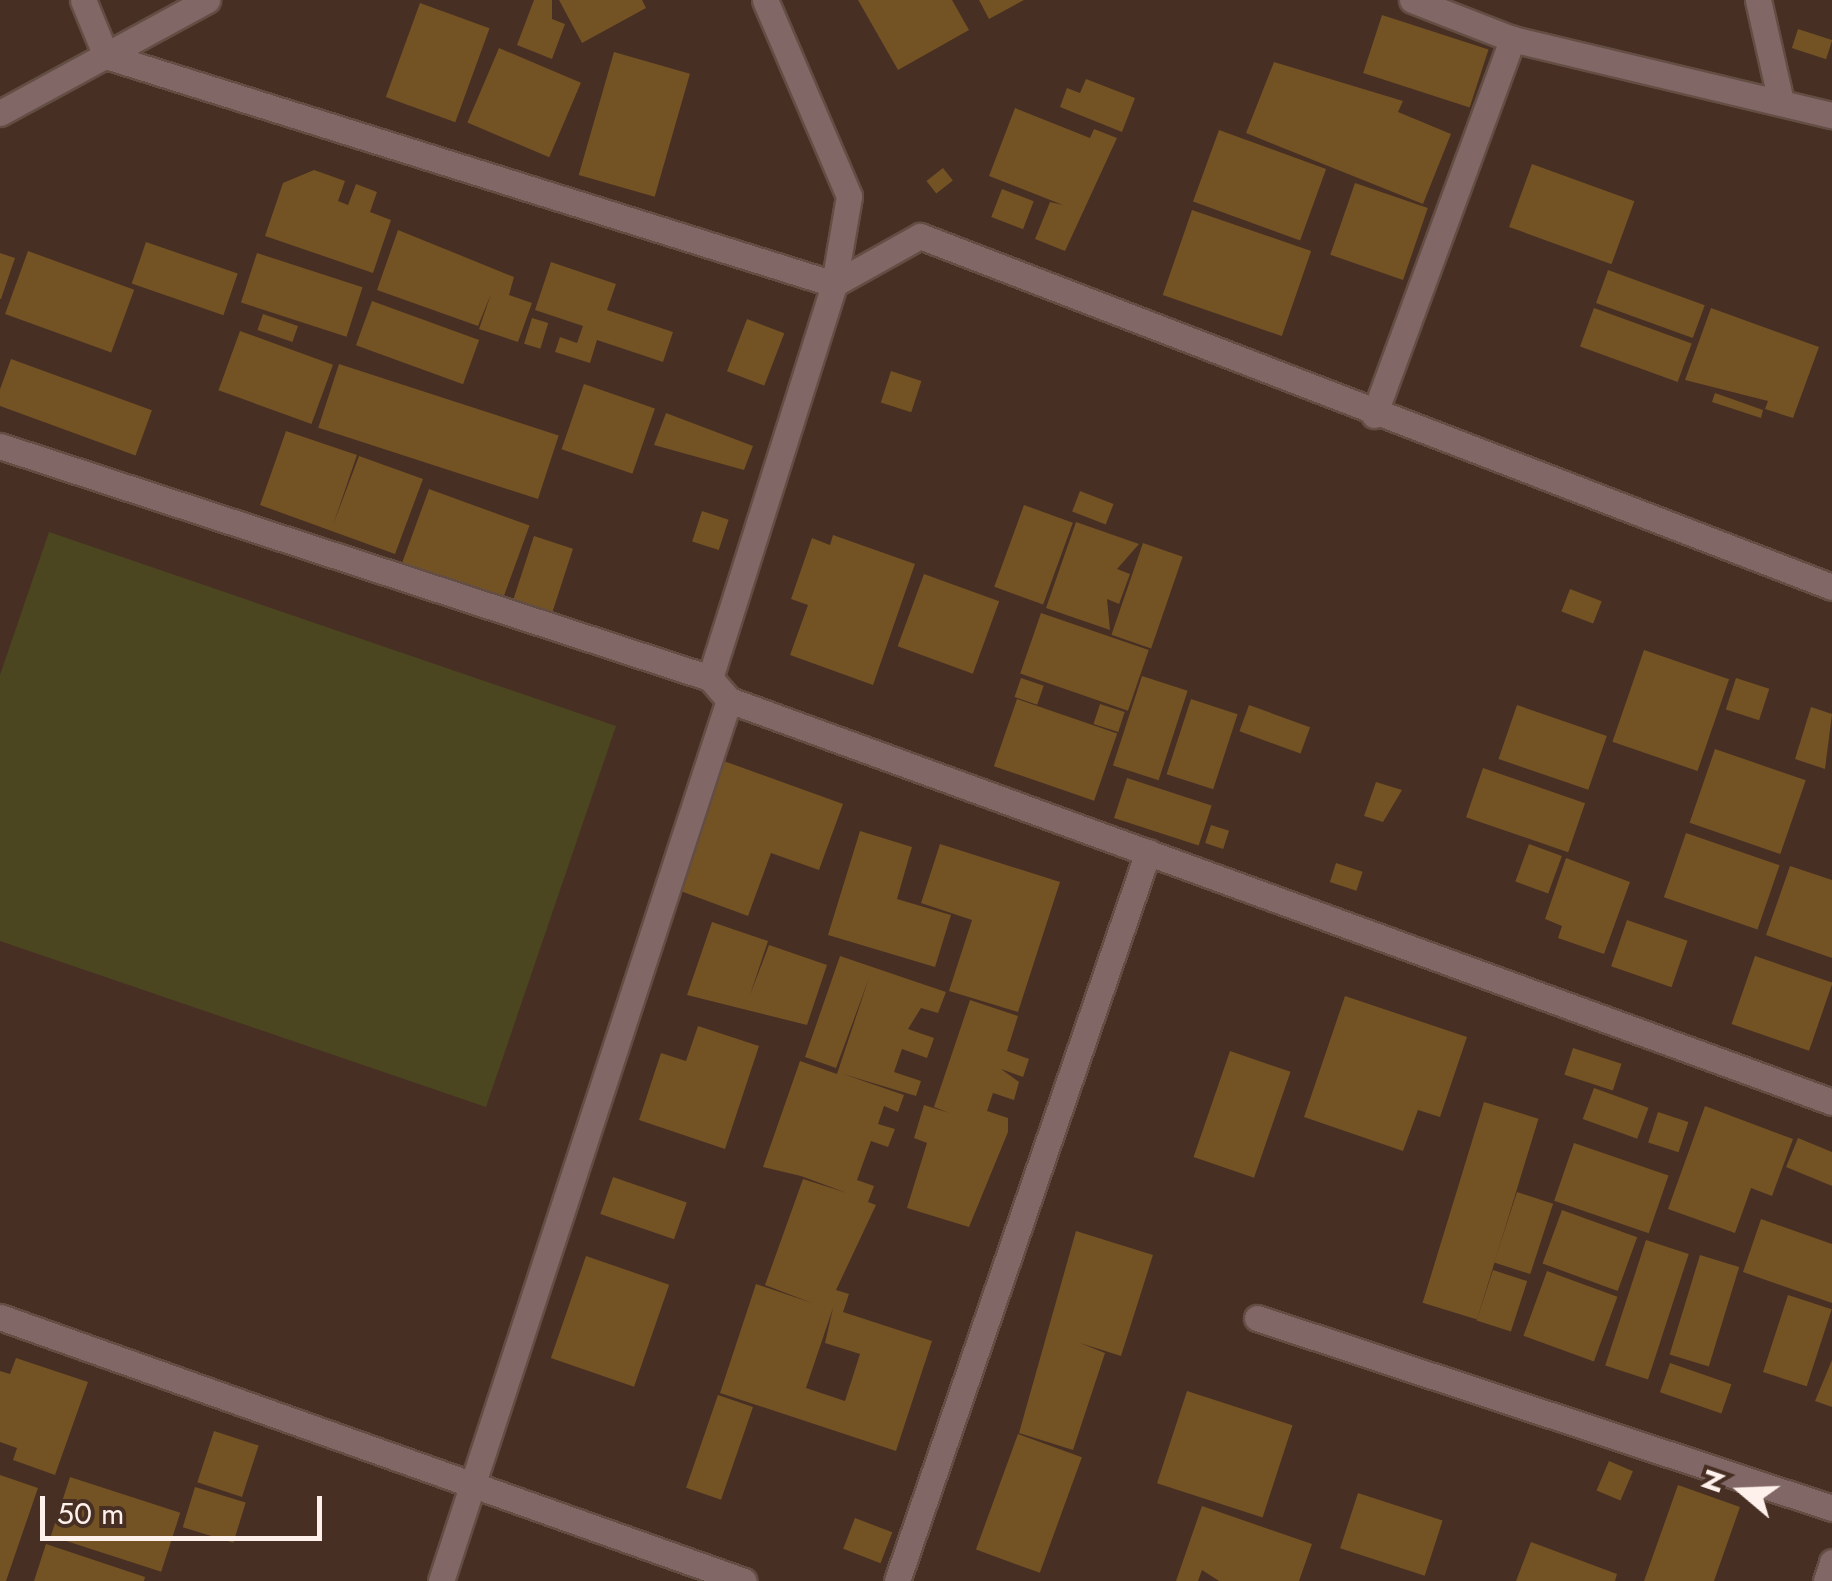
<!DOCTYPE html>
<style>
body{margin:0}
#map{position:relative;width:1832px;height:1581px;overflow:hidden;background:#472f24;font-family:Jost,sans-serif}
div>[style]{position:absolute}
.green>*{inset:0;background:#4c4620}
.building>*{inset:0;background:#735223;transform-origin:0 0}
.roads{filter:drop-shadow(2px 0 #644e44) drop-shadow(-2px 0 #644e44) drop-shadow(0 2px #644e44) drop-shadow(0 -2px #644e44)}
.minor>*{height:25px;margin:-12.5px;padding:0 12.5px;transform-origin:12.5px;border-radius:12.5px;background:#826767}
span{translate:-50% -50%;white-space:nowrap;text-align:center;line-height:1.15;-webkit-text-stroke:8px #472f24;paint-order:stroke}
.north{position:absolute;left:1692px;top:1441px;width:100px;height:100px;-webkit-text-stroke:8px #472f24;paint-order:stroke;rotate:289deg;font-size:28px;font-weight:700;line-height:40px;text-align:center;color:#fef1eb}
.north::after{content:'';display:block;margin:auto;width:35px;height:45px;background:#fef1eb;clip-path:polygon(50% 0,100% 100%,50% 72%,0 100%)}
.scale{position:absolute;left:40px;top:1496px;width:282px;height:45px;box-sizing:border-box;border:5px solid #fef1eb;border-top:0;padding-left:12px;font-size:30px;line-height:35px;white-space:nowrap;color:#fef1eb;-webkit-text-stroke:8px #472f24;paint-order:stroke}
</style>
<div id="map">
<div class="green">
<div style="clip-path:polygon(49px 532px,616px 726px,486px 1107px,0 941px,0 675px)"></div>
</div>
<div class="building">
<div style="clip-path:polygon(534px 0,552px 0,552px 19px,565px 24px,552px 59px,517px 45px)"></div>
<div style="clip-path:polygon(559px 0,642px 0,646px 8px,582px 43px)"></div>
<div style="clip-path:polygon(858px 0,952px 0,969px 30px,898px 70px)"></div>
<div style="clip-path:polygon(979px 0,1024px 0,989px 19px)"></div>
<div style="left:420px;top:3px;width:74px;height:100px;rotate:20deg"></div>
<div style="left:1382px;top:15px;width:112px;height:61px;rotate:18deg"></div>
<div style="left:1798px;top:29px;width:36px;height:20px;rotate:18deg"></div>
<div style="left:499px;top:48px;width:89px;height:81px;rotate:23deg"></div>
<div style="left:614px;top:52px;width:79px;height:128px;rotate:16deg"></div>
<div style="clip-path:polygon(1274px 62px,1403px 101px,1398px 112px,1451px 134px,1423px 204px,1246px 133px)"></div>
<div style="clip-path:polygon(1086px 79px,1135px 98px,1122px 132px,1060px 107px,1067px 88px,1080px 93px)"></div>
<div style="clip-path:polygon(1015px 108px,1090px 138px,1094px 129px,1117px 138px,1065px 251px,1035px 239px,1050px 202px,1063px 205px,989px 176px)"></div>
<div style="left:1219px;top:130px;width:114px;height:76px;rotate:20deg"></div>
<div style="left:1532px;top:164px;width:109px;height:67px;rotate:20deg"></div>
<div style="left:943px;top:168px;width:16px;height:21px;rotate:52deg"></div>
<div style="clip-path:polygon(314px 170px,345px 181px,338px 201px,348px 205px,356px 184px,377px 192px,370px 212px,391px 220px,373px 273px,265px 236px,283px 183px)"></div>
<div style="left:1355px;top:183px;width:77px;height:76px;rotate:19deg"></div>
<div style="left:1002px;top:189px;width:34px;height:30px;rotate:21deg"></div>
<div style="left:1192px;top:210px;width:126px;height:90px;rotate:19deg"></div>
<div style="clip-path:polygon(398px 230px,514px 277px,509px 295px,532px 303px,518px 342px,479px 329px,491px 294px,478px 326px,377px 290px)"></div>
<div style="left:146px;top:242px;width:97px;height:44px;rotate:19deg"></div>
<div style="left:28px;top:251px;width:113px;height:67px;rotate:20deg"></div>
<div style="clip-path:polygon(0 253px,15px 258px,1px 299px,0 299px)"></div>
<div style="left:257px;top:253px;width:111px;height:52px;rotate:18deg"></div>
<div style="clip-path:polygon(551px 262px,616px 284px,607px 310px,673px 332px,663px 362px,597px 340px,590px 363px,555px 352px,560px 337px,577px 343px,583px 326px,535px 310px)"></div>
<div style="left:1608px;top:270px;width:103px;height:35px;rotate:20deg"></div>
<div style="left:372px;top:301px;width:114px;height:47px;rotate:20deg"></div>
<div style="left:1594px;top:308px;width:104px;height:41px;rotate:20deg"></div>
<div style="clip-path:polygon(1711px 308px,1819px 347px,1793px 418px,1765px 409px,1768px 401px,1685px 380px)"></div>
<div style="left:263px;top:314px;width:37px;height:17px;rotate:19deg"></div>
<div style="left:532px;top:318px;width:17px;height:27px;rotate:17deg"></div>
<div style="left:747px;top:319px;width:40px;height:56px;rotate:21deg"></div>
<div style="left:240px;top:331px;width:99px;height:63px;rotate:20deg"></div>
<div style="left:11px;top:359px;width:150px;height:48px;rotate:20deg"></div>
<div style="left:339px;top:364px;width:231px;height:67px;rotate:18deg"></div>
<div style="left:891px;top:371px;width:32px;height:33px;rotate:18deg"></div>
<div style="left:584px;top:384px;width:75px;height:69px;rotate:19deg"></div>
<div style="clip-path:polygon(1715px 393px,1763px 410px,1761px 418px,1712px 402px)"></div>
<div style="clip-path:polygon(666px 413px,753px 446px,744px 470px,654px 445px)"></div>
<div style="clip-path:polygon(286px 431px,357px 455px,333px 525px,359px 456px,423px 479px,395px 554px,260px 505px)"></div>
<div style="left:429px;top:489px;width:107px;height:79px;rotate:20deg"></div>
<div style="left:1080px;top:491px;width:36px;height:22px;rotate:21deg"></div>
<div style="left:1024px;top:505px;width:52px;height:87px;rotate:20deg"></div>
<div style="left:702px;top:511px;width:28px;height:32px;rotate:18deg"></div>
<div style="clip-path:polygon(1076px 522px,1139px 544px,1117px 569px,1130px 574px,1119px 604px,1107px 599px,1110px 630px,1046px 608px)"></div>
<div style="clip-path:polygon(833px 535px,915px 564px,873px 685px,790px 655px,808px 605px,791px 599px,812px 538px,830px 545px)"></div>
<div style="left:534px;top:536px;width:41px;height:71px;rotate:18deg"></div>
<div style="left:1143px;top:543px;width:42px;height:97px;rotate:19deg"></div>
<div style="left:924px;top:574px;width:80px;height:77px;rotate:20deg"></div>
<div style="left:1570px;top:589px;width:34px;height:24px;rotate:21deg"></div>
<div style="left:1041px;top:613px;width:114px;height:64px;rotate:19deg"></div>
<div style="left:1644px;top:650px;width:90px;height:97px;rotate:19deg"></div>
<div style="left:1142px;top:676px;width:48px;height:94px;rotate:18deg"></div>
<div style="left:1021px;top:678px;width:24px;height:20px;rotate:19deg"></div>
<div style="left:1736px;top:678px;width:35px;height:33px;rotate:18deg"></div>
<div style="left:1017px;top:699px;width:106px;height:71px;rotate:19deg"></div>
<div style="left:1191px;top:699px;width:49px;height:79px;rotate:18deg"></div>
<div style="left:1100px;top:704px;width:26px;height:21px;rotate:18deg"></div>
<div style="left:1249px;top:705px;width:65px;height:28px;rotate:20deg"></div>
<div style="left:1517px;top:705px;width:95px;height:57px;rotate:19deg"></div>
<div style="clip-path:polygon(1811px 707px,1832px 714px,1825px 769px,1795px 759px)"></div>
<div style="left:1715px;top:749px;width:96px;height:78px;rotate:19deg"></div>
<div style="clip-path:polygon(721px 760px,843px 804px,819px 870px,771px 853px,748px 916px,675px 889px)"></div>
<div style="left:1483px;top:768px;width:108px;height:52px;rotate:19deg"></div>
<div style="left:1127px;top:778px;width:89px;height:42px;rotate:18deg"></div>
<div style="clip-path:polygon(1376px 782px,1402px 790px,1383px 822px,1364px 816px)"></div>
<div style="left:1211px;top:825px;width:19px;height:19px;rotate:18deg"></div>
<div style="clip-path:polygon(860px 831px,912px 847px,897px 899px,951px 915px,935px 967px,828px 935px)"></div>
<div style="left:1686px;top:833px;width:99px;height:68px;rotate:19deg"></div>
<div style="clip-path:polygon(940px 844px,1060px 882px,1018px 1012px,949px 991px,972px 920px,921px 903px)"></div>
<div style="left:1529px;top:844px;width:35px;height:40px;rotate:20deg"></div>
<div style="clip-path:polygon(1566px 858px,1630px 882px,1604px 954px,1558px 938px,1562px 926px,1545px 919px)"></div>
<div style="left:1336px;top:863px;width:28px;height:20px;rotate:18deg"></div>
<div style="clip-path:polygon(1790px 866px,1832px 880px,1832px 958px,1766px 935px)"></div>
<div style="left:1627px;top:920px;width:64px;height:49px;rotate:19deg"></div>
<div style="clip-path:polygon(712px 922px,768px 941px,750px 995px,769px 945px,827px 965px,807px 1025px,687px 995px)"></div>
<div style="clip-path:polygon(evenodd,840px 956px,946px 992px,938px 1013px,921px 1008px,908px 1029px,934px 1038px,927px 1058px,902px 1049px,894px 1072px,921px 1081px,916px 1096px,843px 1074px,904px 1095px,898px 1112px,884px 1106px,878px 1124px,895px 1129px,888px 1147px,871px 1141px,857px 1180px,874px 1186px,868px 1202px,876px 1205px,836px 1290px,849px 1294px,843px 1312px,932px 1341px,896px 1451px,720px 1393px,756px 1284px,812px 1303px,765px 1285px,803px 1179px,847px 1193px,801px 1176px,763px 1167px,800px 1061px,837px 1074px,869px 978px,836px 1068px,805px 1057px,840px 956px,833px 1308px,825px 1343px,860px 1354px,845px 1401px,806px 1388px,833px 1308px)"></div>
<div style="left:1755px;top:956px;width:82px;height:72px;rotate:19deg"></div>
<div style="clip-path:polygon(1345px 996px,1467px 1037px,1440px 1117px,1418px 1110px,1403px 1151px,1304px 1117px)"></div>
<div style="clip-path:polygon(970px 1000px,1018px 1016px,1007px 1051px,1029px 1059px,1023px 1077px,1001px 1069px,1019px 1082px,1014px 1100px,993px 1093px,987px 1111px,1008px 1118px,1008px 1132px,969px 1227px,907px 1208px,927px 1143px,914px 1138px,924px 1105px,949px 1113px,934px 1107px)"></div>
<div style="clip-path:polygon(698px 1026px,759px 1046px,725px 1149px,639px 1120px,661px 1053px,686px 1061px)"></div>
<div style="left:1573px;top:1048px;width:51px;height:28px;rotate:18deg"></div>
<div style="left:1230px;top:1051px;width:64px;height:112px;rotate:19deg"></div>
<div style="left:1594px;top:1088px;width:58px;height:33px;rotate:20deg"></div>
<div style="left:1484px;top:1102px;width:57px;height:210px;rotate:17deg"></div>
<div style="clip-path:polygon(1705px 1106px,1793px 1139px,1772px 1196px,1751px 1188px,1735px 1233px,1668px 1209px)"></div>
<div style="left:1658px;top:1112px;width:32px;height:32px;rotate:18deg"></div>
<div style="clip-path:polygon(1798px 1138px,1832px 1152px,1832px 1186px,1786px 1167px)"></div>
<div style="left:1574px;top:1143px;width:100px;height:61px;rotate:19deg"></div>
<div style="left:613px;top:1177px;width:78px;height:39px;rotate:19deg"></div>
<div style="left:1517px;top:1192px;width:38px;height:74px;rotate:18deg"></div>
<div style="left:1562px;top:1210px;width:80px;height:57px;rotate:20deg"></div>
<div style="clip-path:polygon(1761px 1219px,1832px 1244px,1832px 1303px,1743px 1272px)"></div>
<div style="clip-path:polygon(1076px 1231px,1153px 1255px,1121px 1356px,1080px 1343px,1105px 1353px,1073px 1450px,1019px 1433px)"></div>
<div style="left:1646px;top:1240px;width:45px;height:132px;rotate:18deg"></div>
<div style="left:1700px;top:1255px;width:41px;height:104px;rotate:17deg"></div>
<div style="left:586px;top:1256px;width:88px;height:108px;rotate:19deg"></div>
<div style="left:1493px;top:1270px;width:36px;height:53px;rotate:18deg"></div>
<div style="left:1547px;top:1271px;width:75px;height:69px;rotate:20deg"></div>
<div style="left:1788px;top:1295px;width:46px;height:81px;rotate:18deg"></div>
<div style="clip-path:polygon(16px 1358px,88px 1382px,55px 1475px,13px 1460px,17px 1448px,0 1442px,0 1371px,10px 1374px)"></div>
<div style="clip-path:polygon(1832px 1360px,1832px 1407px,1815px 1401px)"></div>
<div style="left:1670px;top:1363px;width:65px;height:31px;rotate:19deg"></div>
<div style="left:1187px;top:1391px;width:111px;height:97px;rotate:18deg"></div>
<div style="left:718px;top:1395px;width:37px;height:98px;rotate:19deg"></div>
<div style="left:214px;top:1431px;width:47px;height:54px;rotate:18deg"></div>
<div style="left:1018px;top:1434px;width:68px;height:123px;rotate:20deg"></div>
<div style="left:1609px;top:1461px;width:26px;height:32px;rotate:23deg"></div>
<div style="clip-path:polygon(0 1475px,38px 1488px,6px 1581px,0 1581px)"></div>
<div style="left:70px;top:1477px;width:116px;height:62px;rotate:18deg"></div>
<div style="clip-path:polygon(1678px 1485px,1740px 1507px,1714px 1581px,1644px 1581px)"></div>
<div style="left:195px;top:1487px;width:53px;height:42px;rotate:17deg"></div>
<div style="left:1358px;top:1493px;width:89px;height:58px;rotate:18deg"></div>
<div style="clip-path:polygon(1202px 1506px,1312px 1544px,1299px 1581px,1219px 1581px,1202px 1570px,1198px 1581px,1176px 1581px)"></div>
<div style="left:855px;top:1518px;width:40px;height:33px;rotate:21deg"></div>
<div style="clip-path:polygon(1531px 1542px,1617px 1574px,1615px 1581px,1516px 1581px)"></div>
<div style="clip-path:polygon(46px 1544px,145px 1577px,144px 1581px,34px 1581px)"></div>
</div>
<div class="roads">
<div class="minor">
<div style="left:83px;top:0;width:61px;rotate:67.7deg"></div>
<div style="left:106px;top:56px;width:763px;rotate:17.39deg"></div>
<div style="left:834px;top:284px;width:98px;rotate:-29.2deg"></div>
<div style="left:920px;top:236px;width:977px;rotate:21.05deg"></div>
<div style="left:1412px;top:0;width:107px;rotate:21.3deg"></div>
<div style="left:1512px;top:39px;width:329px;rotate:13.4deg"></div>
<div style="left:1758px;top:0;width:100px;rotate:77.3deg"></div>
<div style="left:0;top:113px;width:236px;rotate:-28.6deg"></div>
<div style="left:1374px;top:415px;width:401px;rotate:-69.8deg"></div>
<div style="left:0;top:446px;width:747px;rotate:18.1deg"></div>
<div style="left:729px;top:700px;width:1174px;rotate:20.02deg"></div>
<div style="left:0;top:1317px;width:789px;rotate:19.54deg"></div>
<div style="left:1257px;top:1318px;width:606px;rotate:18.29deg"></div>
<div style="left:441px;top:1581px;width:927px;rotate:-71.9deg"></div>
<div style="left:729px;top:700px;width:29px;rotate:-131deg"></div>
<div style="left:710px;top:678px;width:413px;rotate:-72.5deg"></div>
<div style="left:834px;top:284px;width:89px;rotate:-80.3deg"></div>
<div style="left:849px;top:196px;width:213px;rotate:-113.2deg"></div>
<div style="left:897px;top:1581px;width:771px;rotate:-71deg"></div>
<div style="left:1826px;top:1581px;width:20px;rotate:-72deg"></div>
</div>
</div>
<div class="north">N</div>
<div class="scale">50 m</div>
</div>
